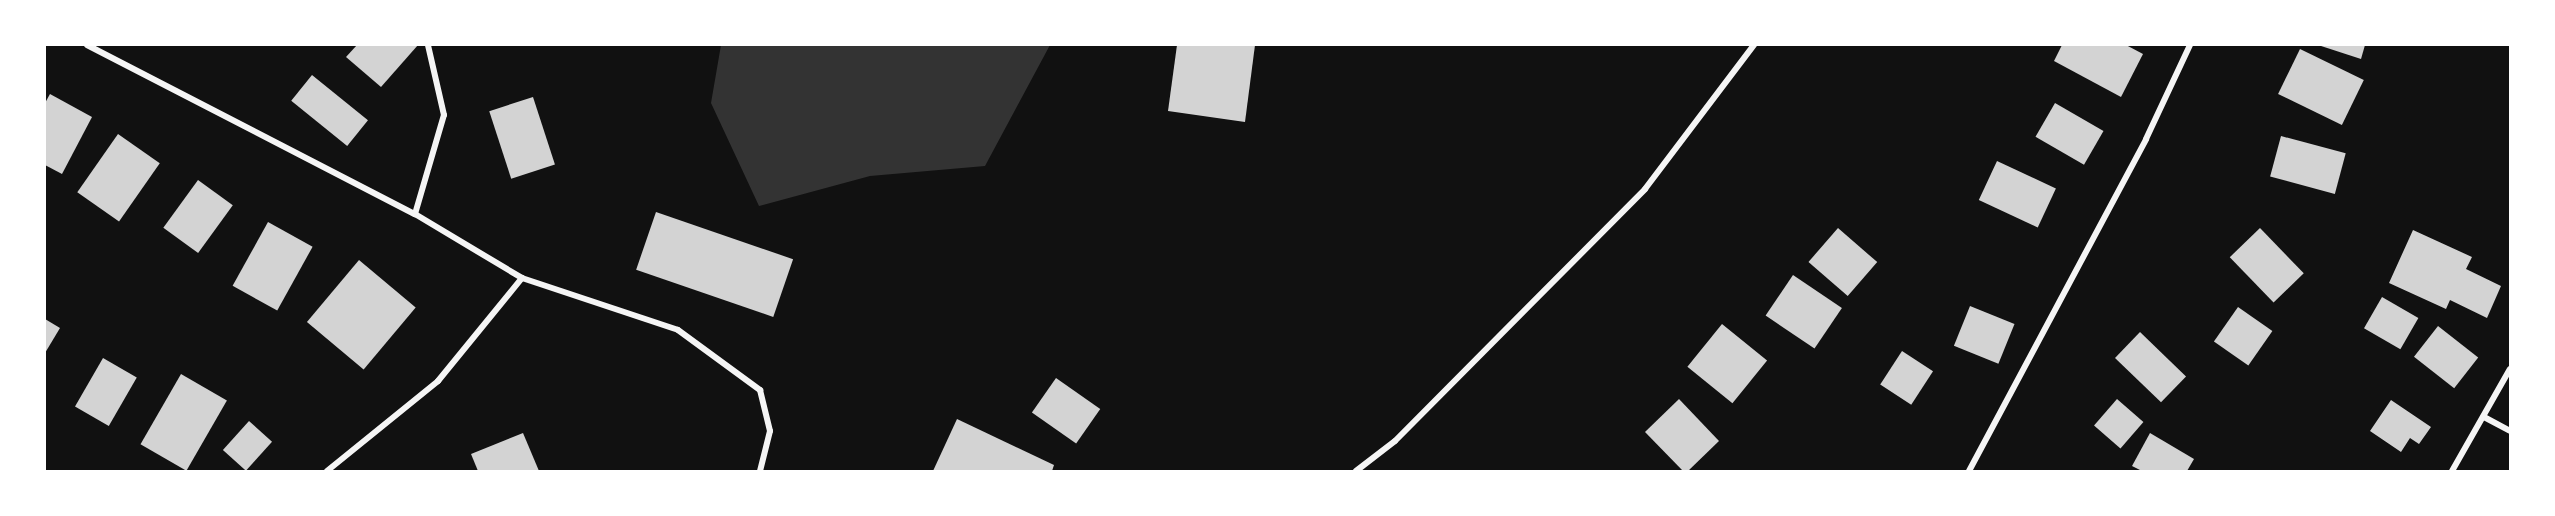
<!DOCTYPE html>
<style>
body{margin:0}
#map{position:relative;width:2555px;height:516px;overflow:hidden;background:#111;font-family:Lora,serif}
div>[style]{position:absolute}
.water>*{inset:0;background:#333}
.building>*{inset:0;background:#d3d3d3;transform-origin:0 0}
.minor>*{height:6px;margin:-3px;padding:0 3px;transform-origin:3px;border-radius:3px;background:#f5f5f5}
span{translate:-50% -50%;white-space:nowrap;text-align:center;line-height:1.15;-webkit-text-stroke:6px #fff;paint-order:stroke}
.frame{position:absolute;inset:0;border:46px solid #fff;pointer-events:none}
</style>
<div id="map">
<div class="water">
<div style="clip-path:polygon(721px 45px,1050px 45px,985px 166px,870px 176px,759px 206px,711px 103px)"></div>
</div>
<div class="building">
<div style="clip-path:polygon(357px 45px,418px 45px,381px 87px,346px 57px)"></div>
<div style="clip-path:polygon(1177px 45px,1255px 45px,1245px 122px,1168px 111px)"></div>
<div style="clip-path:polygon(2062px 45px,2126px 45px,2143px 54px,2121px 97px,2054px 61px)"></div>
<div style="clip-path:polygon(2318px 45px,2365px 45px,2361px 59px)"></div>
<div style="left:2300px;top:49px;width:71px;height:50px;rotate:26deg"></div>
<div style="left:312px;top:75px;width:72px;height:33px;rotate:39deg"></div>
<div style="clip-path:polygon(50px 94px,92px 117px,62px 174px,45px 165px,45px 103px)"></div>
<div style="left:533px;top:97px;width:71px;height:46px;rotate:72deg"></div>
<div style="left:2055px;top:103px;width:56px;height:39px;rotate:30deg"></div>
<div style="left:118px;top:134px;width:51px;height:71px;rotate:35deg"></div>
<div style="left:2281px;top:136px;width:67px;height:42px;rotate:15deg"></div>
<div style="left:1997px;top:161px;width:65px;height:43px;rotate:25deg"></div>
<div style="left:198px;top:180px;width:43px;height:59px;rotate:36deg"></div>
<div style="left:656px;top:212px;width:145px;height:61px;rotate:19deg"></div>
<div style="left:268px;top:222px;width:51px;height:73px;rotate:29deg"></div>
<div style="left:1838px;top:228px;width:52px;height:45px;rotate:41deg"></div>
<div style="left:2260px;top:228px;width:63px;height:42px;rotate:46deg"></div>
<div style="clip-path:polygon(2413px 230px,2472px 257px,2466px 269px,2501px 286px,2487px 318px,2450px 300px,2446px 309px,2389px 283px)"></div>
<div style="left:359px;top:260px;width:74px;height:81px;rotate:40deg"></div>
<div style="left:1793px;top:275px;width:59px;height:49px;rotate:34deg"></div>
<div style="left:2382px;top:297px;width:42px;height:36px;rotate:30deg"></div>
<div style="left:1970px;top:306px;width:48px;height:43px;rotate:22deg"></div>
<div style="left:2238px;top:307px;width:42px;height:42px;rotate:35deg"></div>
<div style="clip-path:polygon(45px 319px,60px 328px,45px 353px)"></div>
<div style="left:1722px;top:324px;width:58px;height:55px;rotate:39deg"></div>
<div style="left:2438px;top:326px;width:51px;height:39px;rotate:38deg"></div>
<div style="left:2140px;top:332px;width:64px;height:36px;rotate:44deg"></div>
<div style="left:1902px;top:351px;width:37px;height:40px;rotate:33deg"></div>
<div style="left:103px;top:358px;width:39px;height:56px;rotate:30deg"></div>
<div style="left:181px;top:374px;width:53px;height:81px;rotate:30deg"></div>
<div style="left:1056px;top:378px;width:54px;height:42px;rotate:35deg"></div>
<div style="clip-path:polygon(1679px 399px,1719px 441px,1688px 471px,1683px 471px,1645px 432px)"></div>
<div style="left:2117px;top:399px;width:35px;height:35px;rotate:41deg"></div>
<div style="clip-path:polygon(2391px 400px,2431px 427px,2419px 444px,2410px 438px,2401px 452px,2370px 431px)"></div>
<div style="clip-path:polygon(957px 419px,1054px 465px,1052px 471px,933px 471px)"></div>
<div style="left:249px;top:421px;width:31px;height:39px;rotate:42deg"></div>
<div style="clip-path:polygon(523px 433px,539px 471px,478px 471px,471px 454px)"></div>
<div style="clip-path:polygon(2150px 433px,2194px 459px,2187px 471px,2142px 471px,2132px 466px)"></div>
</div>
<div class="minor">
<div style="left:87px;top:45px;width:369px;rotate:27.3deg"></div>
<div style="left:415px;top:214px;width:125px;rotate:30.9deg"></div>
<div style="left:415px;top:214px;width:103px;rotate:-73.7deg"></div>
<div style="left:444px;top:115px;width:72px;rotate:-102.9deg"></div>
<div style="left:2484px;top:417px;width:30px;rotate:28deg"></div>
<div style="left:327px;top:471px;width:143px;rotate:-39deg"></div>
<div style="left:438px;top:381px;width:133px;rotate:-50.8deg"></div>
<div style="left:522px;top:278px;width:164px;rotate:18.4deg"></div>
<div style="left:678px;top:330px;width:102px;rotate:36.2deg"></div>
<div style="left:760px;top:390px;width:42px;rotate:76.3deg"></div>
<div style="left:770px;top:431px;width:41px;rotate:104deg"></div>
<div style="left:1356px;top:471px;width:49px;rotate:-37.6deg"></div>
<div style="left:1395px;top:441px;width:355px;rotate:-45.2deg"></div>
<div style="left:1645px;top:189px;width:181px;rotate:-52.9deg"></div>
<div style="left:1969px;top:471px;width:376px;rotate:-61.9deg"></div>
<div style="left:2146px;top:139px;width:104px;rotate:-64.9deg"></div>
<div style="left:2452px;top:471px;width:117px;rotate:-60.4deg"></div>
</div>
<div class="frame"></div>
</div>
